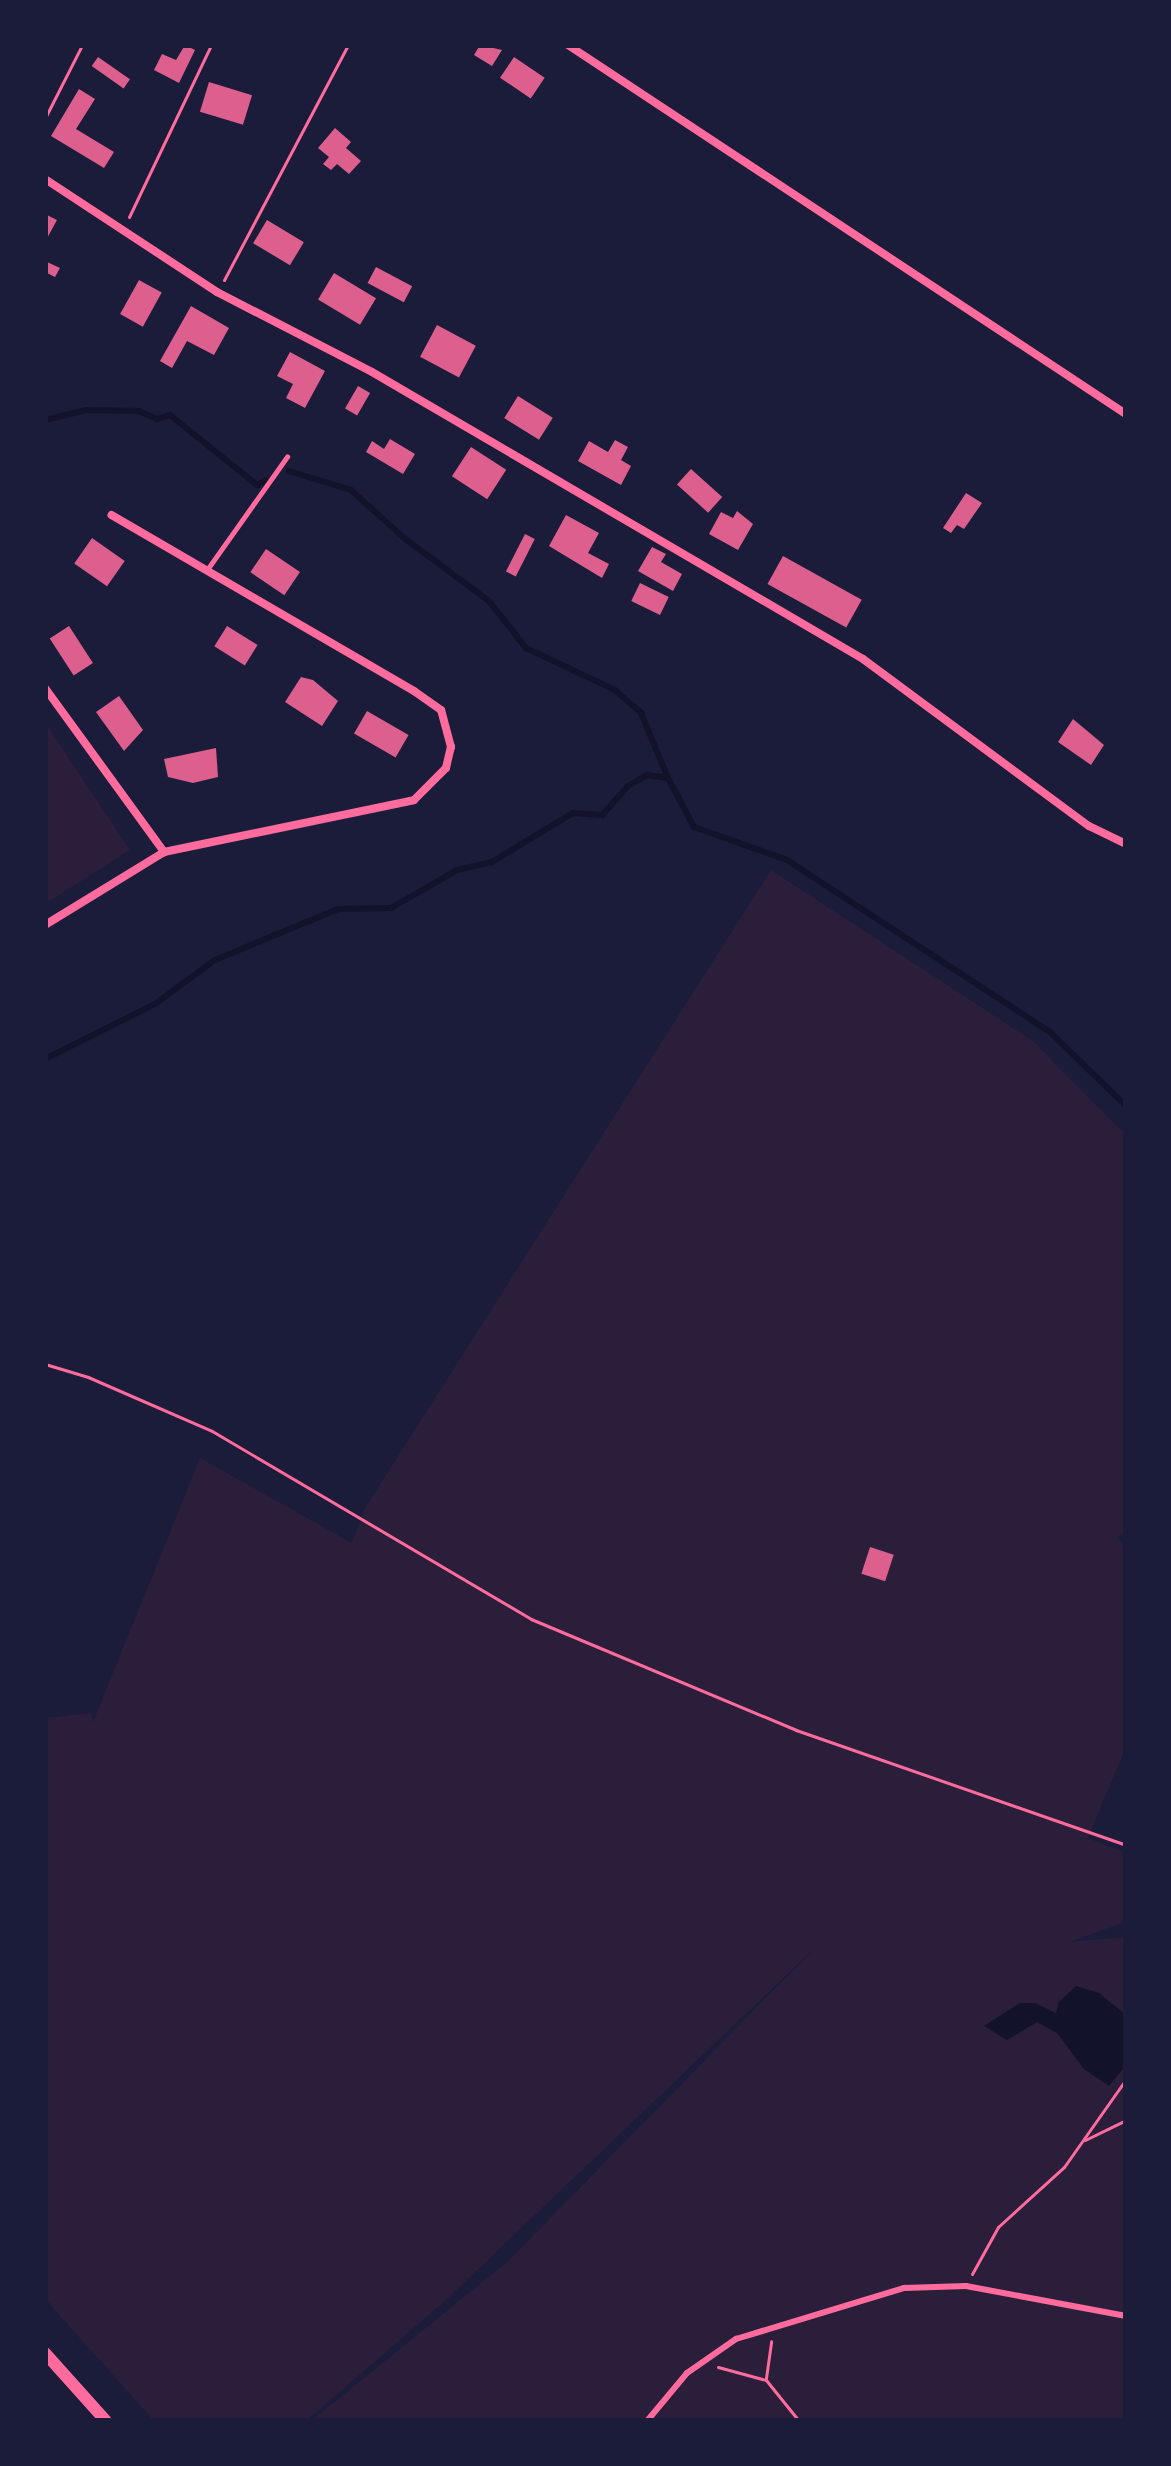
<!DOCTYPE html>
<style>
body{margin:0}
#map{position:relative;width:1171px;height:2466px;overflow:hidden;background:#1b1b3a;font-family:Mulish,sans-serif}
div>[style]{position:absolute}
.green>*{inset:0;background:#2a1e3b}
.water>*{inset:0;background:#12122b}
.stream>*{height:6px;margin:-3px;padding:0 3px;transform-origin:3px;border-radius:3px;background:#12122b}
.building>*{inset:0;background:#dd5f8e;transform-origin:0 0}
.path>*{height:3px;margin:-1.5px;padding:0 1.5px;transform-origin:1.5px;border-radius:1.5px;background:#ff6b9d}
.service>*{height:4.5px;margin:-2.25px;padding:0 2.25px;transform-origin:2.25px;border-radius:2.25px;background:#ff6b9d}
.pedestrian>*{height:6px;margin:-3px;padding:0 3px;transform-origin:3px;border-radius:3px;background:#ff6b9d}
.minor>*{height:8px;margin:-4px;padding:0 4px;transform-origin:4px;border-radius:4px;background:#ff6b9d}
.secondary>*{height:12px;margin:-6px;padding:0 6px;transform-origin:6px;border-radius:6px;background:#ff6b9d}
span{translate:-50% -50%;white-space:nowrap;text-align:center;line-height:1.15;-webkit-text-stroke:10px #1b1b3a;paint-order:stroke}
.frame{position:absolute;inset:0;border:48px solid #1b1b3a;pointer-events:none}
</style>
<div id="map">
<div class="green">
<div style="clip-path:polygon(45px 722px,130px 850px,45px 904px)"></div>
<div style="clip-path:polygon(771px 870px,1033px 1041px,1126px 1135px,1126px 1535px,1117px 1536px,1126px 1550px,1126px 1747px,1088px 1838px,1126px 1853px,1126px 1922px,1069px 1942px,1126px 1937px,1126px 2421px,311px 2421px,507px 2262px,818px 1945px,446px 2300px,306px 2421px,154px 2421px,45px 2299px,45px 1718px,91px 1713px,93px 1722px,200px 1458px,352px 1543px,365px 1508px)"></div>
</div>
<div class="water">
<div style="clip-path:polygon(1076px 1986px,1099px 1993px,1126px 2015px,1126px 2065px,1109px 2086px,1084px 2069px,1057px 2033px,1037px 2022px,1007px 2040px,984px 2026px,1020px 2003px,1035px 2003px,1056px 2013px,1059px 2002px)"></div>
</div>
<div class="stream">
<div style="left:45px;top:420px;width:42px;rotate:-13.7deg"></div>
<div style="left:86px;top:410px;width:53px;rotate:1.1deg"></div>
<div style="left:139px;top:411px;width:20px;rotate:24deg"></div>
<div style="left:157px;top:419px;width:14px;rotate:-17deg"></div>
<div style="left:170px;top:415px;width:112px;rotate:38.8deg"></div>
<div style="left:257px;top:485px;width:10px;rotate:-29deg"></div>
<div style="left:289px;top:471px;width:65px;rotate:17deg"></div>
<div style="left:351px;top:490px;width:72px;rotate:42.2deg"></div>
<div style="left:404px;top:538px;width:106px;rotate:36.5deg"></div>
<div style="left:489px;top:601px;width:60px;rotate:51.8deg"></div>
<div style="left:526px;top:648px;width:98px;rotate:25.3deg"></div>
<div style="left:615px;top:690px;width:35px;rotate:41deg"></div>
<div style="left:641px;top:713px;width:70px;rotate:67.4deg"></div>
<div style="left:45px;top:1059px;width:123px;rotate:-26.6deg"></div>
<div style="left:155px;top:1004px;width:74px;rotate:-36.3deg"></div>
<div style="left:215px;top:960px;width:133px;rotate:-22.5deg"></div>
<div style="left:338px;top:909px;width:53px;rotate:-1.1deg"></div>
<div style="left:391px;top:908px;width:76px;rotate:-29.9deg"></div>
<div style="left:457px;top:870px;width:36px;rotate:-13deg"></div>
<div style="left:492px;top:862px;width:95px;rotate:-31.2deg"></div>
<div style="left:573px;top:813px;width:29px;rotate:4deg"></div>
<div style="left:602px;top:815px;width:39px;rotate:-48deg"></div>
<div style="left:628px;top:786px;width:22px;rotate:-30deg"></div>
<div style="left:647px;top:775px;width:21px;rotate:8deg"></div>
<div style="left:668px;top:778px;width:55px;rotate:62deg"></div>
<div style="left:694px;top:827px;width:99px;rotate:19.5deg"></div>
<div style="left:787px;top:860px;width:314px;rotate:33.2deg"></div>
<div style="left:1050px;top:1032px;width:106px;rotate:44.2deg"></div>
</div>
<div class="building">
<div style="clip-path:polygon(185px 45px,195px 50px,179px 83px,154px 70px,162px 54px,176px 60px)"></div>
<div style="clip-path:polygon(480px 45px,502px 50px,492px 66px,474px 55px)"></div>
<div style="left:98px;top:57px;width:39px;height:11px;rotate:35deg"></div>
<div style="left:514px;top:57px;width:37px;height:25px;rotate:34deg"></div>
<div style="left:209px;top:82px;width:45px;height:31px;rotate:17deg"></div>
<div style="clip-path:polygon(79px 89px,95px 99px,76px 129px,114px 152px,104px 168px,51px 136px)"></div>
<div style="clip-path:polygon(335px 128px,351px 142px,346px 148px,361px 161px,349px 174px,337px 164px,331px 170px,323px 164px,329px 157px,318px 148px)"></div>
<div style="clip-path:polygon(45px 214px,57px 220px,45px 242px)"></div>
<div style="left:267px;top:220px;width:43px;height:27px;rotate:31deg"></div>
<div style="clip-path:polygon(45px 261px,60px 268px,55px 277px,45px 272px)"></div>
<div style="left:376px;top:267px;width:41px;height:18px;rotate:28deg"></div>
<div style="left:334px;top:273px;width:49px;height:31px;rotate:31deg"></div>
<div style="left:139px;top:280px;width:26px;height:39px;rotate:29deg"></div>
<div style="clip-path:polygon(191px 306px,229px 328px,214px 355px,187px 341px,172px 368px,160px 361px)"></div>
<div style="left:437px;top:325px;width:44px;height:36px;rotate:28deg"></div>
<div style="clip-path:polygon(290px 352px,325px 371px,305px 408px,286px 398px,293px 384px,277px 376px)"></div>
<div style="left:358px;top:386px;width:14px;height:26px;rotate:30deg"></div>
<div style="left:518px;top:396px;width:41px;height:26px;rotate:32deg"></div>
<div style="clip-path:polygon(390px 439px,415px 454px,403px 474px,366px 452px,372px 441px,384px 449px)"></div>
<div style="clip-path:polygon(615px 440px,628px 447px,621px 460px,631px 466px,621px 485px,578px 461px,589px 441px,608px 452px)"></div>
<div style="left:471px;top:447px;width:42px;height:35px;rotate:33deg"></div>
<div style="left:691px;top:469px;width:42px;height:21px;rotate:42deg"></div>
<div style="clip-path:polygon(966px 493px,982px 503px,964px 529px,957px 525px,951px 533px,943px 528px)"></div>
<div style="clip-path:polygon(737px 511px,753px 524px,738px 550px,709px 534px,721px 512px,733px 518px)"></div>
<div style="clip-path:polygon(566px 515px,599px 533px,588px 553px,609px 564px,602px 578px,549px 546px)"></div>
<div style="left:525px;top:534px;width:11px;height:42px;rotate:27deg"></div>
<div style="left:92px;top:538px;width:40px;height:31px;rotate:35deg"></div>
<div style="clip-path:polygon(652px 547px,666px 554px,661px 562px,682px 574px,673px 591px,638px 571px)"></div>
<div style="left:266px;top:549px;width:41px;height:28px;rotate:34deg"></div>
<div style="left:783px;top:556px;width:90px;height:32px;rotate:29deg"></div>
<div style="left:640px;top:583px;width:32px;height:20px;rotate:26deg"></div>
<div style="left:69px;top:626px;width:44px;height:23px;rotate:57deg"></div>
<div style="left:227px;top:626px;width:36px;height:24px;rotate:32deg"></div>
<div style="clip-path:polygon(301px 677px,313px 680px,338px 701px,322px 726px,285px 702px)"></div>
<div style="clip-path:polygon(119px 696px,143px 730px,124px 751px,96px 712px)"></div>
<div style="left:367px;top:711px;width:48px;height:26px;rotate:30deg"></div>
<div style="clip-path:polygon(1073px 719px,1104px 745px,1091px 765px,1058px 742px)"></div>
<div style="clip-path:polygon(216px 748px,218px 777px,193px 783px,168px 777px,164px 759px)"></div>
<div style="left:870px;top:1547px;width:25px;height:28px;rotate:18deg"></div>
</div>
<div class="path">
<div style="left:45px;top:118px;width:82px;rotate:-63.1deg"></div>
<div style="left:129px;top:217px;width:191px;rotate:-64.5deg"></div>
<div style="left:224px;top:280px;width:266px;rotate:-62.2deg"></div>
<div style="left:45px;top:1364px;width:45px;rotate:16.8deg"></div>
<div style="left:88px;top:1377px;width:135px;rotate:23.5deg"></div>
<div style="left:212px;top:1431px;width:370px;rotate:30.5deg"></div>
<div style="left:531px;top:1619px;width:287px;rotate:22.7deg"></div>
<div style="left:796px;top:1730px;width:349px;rotate:19.2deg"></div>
<div style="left:1085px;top:2140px;width:46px;rotate:-26deg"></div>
<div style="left:972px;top:2274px;width:54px;rotate:-61deg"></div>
<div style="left:998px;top:2227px;width:89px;rotate:-42.3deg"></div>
<div style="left:1064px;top:2167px;width:108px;rotate:-54.8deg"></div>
<div style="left:718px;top:2367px;width:50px;rotate:15.2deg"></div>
<div style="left:766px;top:2380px;width:53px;rotate:51.2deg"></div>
<div style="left:766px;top:2378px;width:37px;rotate:-82deg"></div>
</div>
<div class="service">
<div style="left:209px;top:567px;width:135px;rotate:-54.7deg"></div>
</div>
<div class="pedestrian">
<div style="left:647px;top:2421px;width:62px;rotate:-50.2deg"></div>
<div style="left:687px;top:2373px;width:60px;rotate:-34.8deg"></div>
<div style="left:736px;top:2339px;width:176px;rotate:-16.9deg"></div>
<div style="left:904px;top:2288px;width:62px;rotate:-1.8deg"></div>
<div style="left:966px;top:2286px;width:163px;rotate:10.6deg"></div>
</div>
<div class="minor">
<div style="left:568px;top:45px;width:669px;rotate:33.48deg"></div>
<div style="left:45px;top:179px;width:206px;rotate:33.3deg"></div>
<div style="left:217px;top:292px;width:174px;rotate:27.3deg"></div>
<div style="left:372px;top:372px;width:569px;rotate:30.31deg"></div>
<div style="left:863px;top:659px;width:281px;rotate:36.5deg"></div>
<div style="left:1089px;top:826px;width:41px;rotate:25.9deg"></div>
<div style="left:45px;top:688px;width:203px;rotate:54deg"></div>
<div style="left:45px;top:925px;width:140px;rotate:-31.5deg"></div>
<div style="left:164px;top:852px;width:255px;rotate:-11.7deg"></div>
<div style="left:414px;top:800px;width:45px;rotate:-45deg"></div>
<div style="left:446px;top:768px;width:22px;rotate:-77deg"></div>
<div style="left:451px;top:747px;width:38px;rotate:-105deg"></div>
<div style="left:441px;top:710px;width:33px;rotate:-145deg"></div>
<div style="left:414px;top:691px;width:350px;rotate:-149.8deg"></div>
</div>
<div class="secondary">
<div style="left:45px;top:2353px;width:91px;rotate:48.1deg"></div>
</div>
<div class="frame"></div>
</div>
